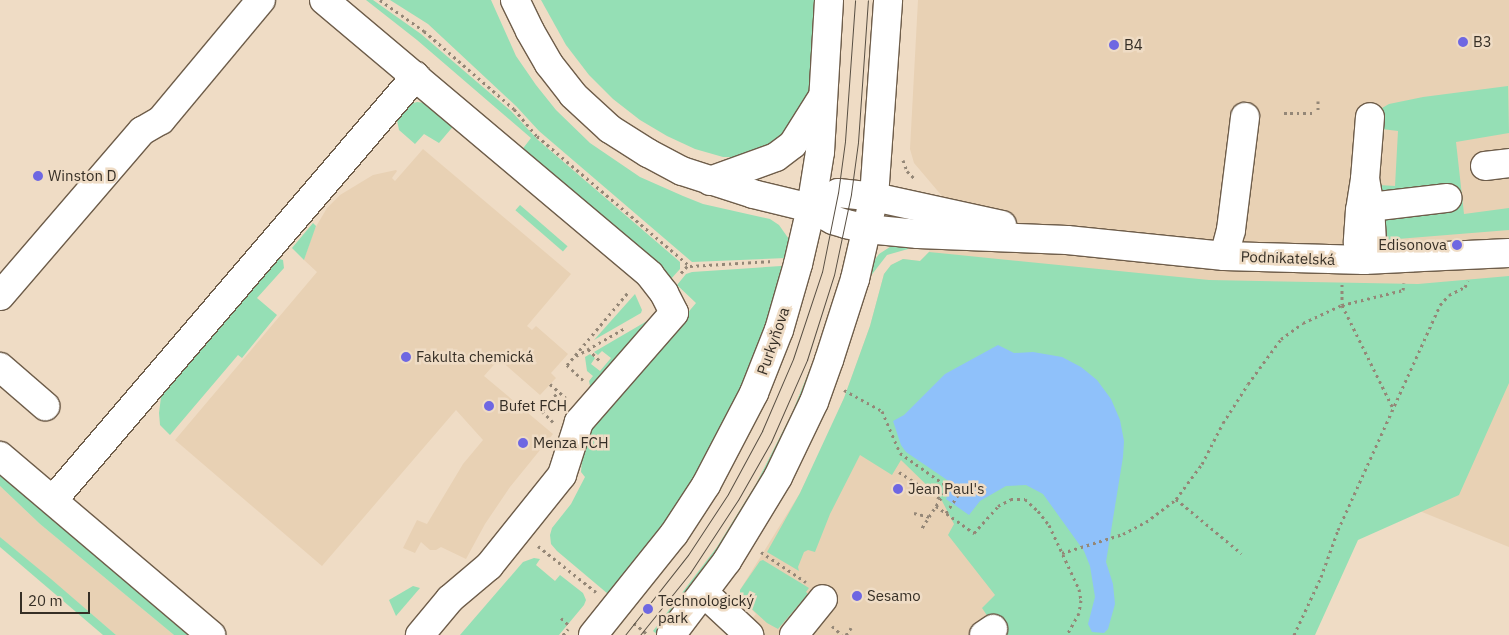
<!DOCTYPE html>
<meta charset="utf-8">
<style>
body{margin:0}
#map{position:relative;width:1509px;height:635px;overflow:hidden;background:#efdcc5;font-family:"IBM Plex Sans",sans-serif}
div>[style]{position:absolute}
.built>*{inset:0;background:#e8d1b4}
.green>*{inset:0;background:#95dfb5;transform-origin:0 0}
.water>*{inset:0;background:#8fc1fa}
.path>*{height:3px;margin-top:-1.5px;transform-origin:0;background:repeating-linear-gradient(90deg,#948777 0 2.5px,transparent 0 6.5px)}
.roads{filter:drop-shadow(1px 0 #6e5d4a) drop-shadow(-1px 0 #6e5d4a) drop-shadow(0 1px #6e5d4a) drop-shadow(0 -1px #6e5d4a)}
.minor>*{height:28px;margin:-14px;padding:0 14px;transform-origin:14px;border-radius:14px;background:#fff}
.tram>*{height:1px;margin:-0.5px;padding:0 0.5px;transform-origin:0.5px;border-radius:0.5px;background:#584f43}
.dots>*{width:14px;height:14px;translate:-50% -50%;box-sizing:border-box;border:2px solid #efdcc5;border-radius:50%}
span{translate:-50% -50%;white-space:nowrap;text-align:center;line-height:1.15;-webkit-text-stroke:5px #efdcc5;paint-order:stroke}
.poi-label{font-size:15px;color:#362f26}
.left{translate:0 -50%;text-align:left}
.right{translate:-100% -50%;text-align:right}
.street-label{font-size:15px;color:#362f26}
.scale{position:absolute;left:20px;top:592px;width:70px;height:22px;box-sizing:border-box;border:2px solid #362f26;border-top:0;padding-left:6px;font-size:15px;line-height:18px;white-space:nowrap;color:#362f26;-webkit-text-stroke:4px #efdcc5;paint-order:stroke}
</style>
<div id="map">
<div class="built">
<div style="clip-path:polygon(918px 0,1509px 0,1509px 547px,1355px 485px,1281px 635px,738px 635px,756px 614px,743px 601px,740px 590px,800px 493px,828px 435px,844px 398px,870px 326px,884px 274px,891px 265px,903px 259px,920px 261px,929px 252px,942px 196px,914px 163px,910px 149px)"></div>
<div style="clip-path:polygon(423px 149px,571px 274px,527px 326px,532px 330px,536px 326px,568px 354px,551px 373px,556px 378px,540px 395px,499px 359px,484px 376px,553px 434px,510px 487px,485px 524px,466px 559px,441px 547px,436px 550px,430px 550px,421px 542px,415px 553px,403px 548px,417px 520px,427px 524px,463px 464px,483px 440px,456px 410px,322px 566px,175px 440px,317px 272px,304px 260px,314px 230px,327px 208px,340px 195px,373px 175px,396px 170px,397px 171px,392px 178px,395px 181px)"></div>
<div style="clip-path:polygon(0 486px,40px 524px,174px 635px,116px 635px,0 537px)"></div>
</div>
<div class="green">
<div style="clip-path:polygon(366px 0,373px 0,421px 34px,511px 111px,538px 140px,680px 262px,680px 269px,670px 280px,521px 151px,531px 138px,417px 40px)"></div>
<div style="clip-path:polygon(390px 0,491px 0,516px 56px,536px 85px,556px 110px,590px 143px,640px 177px,683px 196px,703px 204px,770px 219px,779px 225px,791px 242px,786px 258px,692px 262px,539px 131px,516px 106px,428px 24px)"></div>
<div style="clip-path:polygon(541px 0,814px 0,809px 97px,801px 116px,776px 144px,751px 154px,736px 157px,723px 157px,695px 149px,667px 136px,640px 120px,613px 99px,589px 75px,566px 45px)"></div>
<div style="clip-path:polygon(1508px 86px,1509px 133px,1456px 142px,1464px 214px,1509px 208px,1509px 230px,1385px 240px,1383px 195px,1379px 185px,1395px 186px,1398px 131px,1382px 129px,1382px 108px,1389px 104px,1423px 97px)"></div>
<div style="clip-path:polygon(417px 102px,425px 103px,456px 123px,439px 143px,424px 134px,415px 144px,399px 130px,396px 115px,408px 105px)"></div>
<div style="left:520px;top:205px;width:63px;height:7px;rotate:41deg"></div>
<div style="clip-path:polygon(313px 223px,316px 226px,304px 260px,292px 248px)"></div>
<div style="clip-path:polygon(910px 243px,908px 249px,887px 255px,870px 277px,869px 268px,879px 254px,893px 245px)"></div>
<div style="clip-path:polygon(929px 252px,1209px 280px,1418px 284px,1509px 276px,1509px 383px,1459px 495px,1358px 540px,1315px 635px,1000px 635px,982px 608px,995px 595px,948px 535px,954px 524px,941px 499px,901px 460px,892px 475px,860px 455px,830px 514px,815px 552px,808px 550px,804px 552px,798px 567px,799px 571px,767px 552px,800px 493px,844px 398px,870px 326px,884px 274px,891px 265px,903px 259px,920px 261px)"></div>
<div style="clip-path:polygon(275px 258px,283px 260px,284px 268px,257px 298px,277px 315px,242px 358px,238px 355px,170px 435px,160px 425px,159px 413px,162px 389px)"></div>
<div style="clip-path:polygon(781px 266px,790px 270px,730px 427px,614px 599px,557px 551px,551px 544px,550px 535px,552px 528px,571px 504px,585px 477px,581px 472px,583px 446px,595px 423px,696px 303px,677px 285px,686px 274px,692px 272px)"></div>
<div style="clip-path:polygon(839px 282px,847px 284px,826px 352px,764px 488px,658px 635px,653px 631px,717px 547px,756px 484px,792px 413px,818px 349px)"></div>
<div style="clip-path:polygon(635px 294px,642px 310px,641px 313px,594px 340px)"></div>
<div style="clip-path:polygon(647px 321px,647px 324px,591px 391px,589px 381px,593px 376px,587px 371px,585px 357px,590px 354px,595px 358px,591px 364px,600px 371px,611px 358px,602px 351px,598px 355px,594px 352px)"></div>
<div style="clip-path:polygon(0 469px,195px 635px,174px 635px,40px 524px,0 486px)"></div>
<div style="clip-path:polygon(0 537px,51px 579px,116px 635px,103px 635px,0 547px)"></div>
<div style="clip-path:polygon(534px 558px,540px 559px,536px 565px,555px 581px,560px 575px,583px 593px,586px 600px,584px 605px,559px 635px,460px 635px,523px 562px)"></div>
<div style="clip-path:polygon(763px 560px,809px 588px,806px 592px,808px 594px,778px 629px,767px 623px,743px 601px,740px 595px,740px 590px,760px 561px)"></div>
<div style="clip-path:polygon(413px 586px,420px 588px,396px 616px,389px 600px)"></div>
</div>
<div class="water">
<div style="clip-path:polygon(998px 345px,1014px 353px,1033px 352px,1062px 357px,1081px 367px,1097px 380px,1111px 399px,1120px 420px,1124px 441px,1123px 457px,1106px 562px,1113px 584px,1115px 604px,1108px 629px,1104px 633px,1092px 632px,1088px 624px,1095px 597px,1090px 566px,1084px 551px,1043px 494px,1026px 485px,1006px 486px,980px 501px,969px 515px,946px 499px,953px 484px,906px 452px,901px 445px,893px 421px,904px 415px,945px 374px)"></div>
</div>
<div class="path">
<div style="left:380px;top:0;width:54px;rotate:35.2deg"></div>
<div style="left:424px;top:31px;width:119px;rotate:40.9deg"></div>
<div style="left:514px;top:109px;width:35px;rotate:50deg"></div>
<div style="left:537px;top:136px;width:201px;rotate:40.4deg"></div>
<div style="left:690px;top:266px;width:83px;rotate:-3.4deg"></div>
<div style="left:1318px;top:101px;width:12px;rotate:90deg"></div>
<div style="left:1284px;top:113px;width:30px"></div>
<div style="left:903px;top:160px;width:12px;rotate:70deg"></div>
<div style="left:907px;top:171px;width:11px;rotate:45deg"></div>
<div style="left:681px;top:273px;width:12px;rotate:-48deg"></div>
<div style="left:1342px;top:284px;width:21px;rotate:90deg"></div>
<div style="left:1342px;top:305px;width:115px;rotate:63.7deg"></div>
<div style="left:588px;top:349px;width:17px;rotate:45deg"></div>
<div style="left:576px;top:356px;width:56px;rotate:-29.7deg"></div>
<div style="left:583px;top:380px;width:22px;rotate:-137deg"></div>
<div style="left:567px;top:365px;width:97px;rotate:-50deg"></div>
<div style="left:550px;top:384px;width:21px;rotate:41deg"></div>
<div style="left:844px;top:390px;width:43px;rotate:28.9deg"></div>
<div style="left:882px;top:411px;width:46px;rotate:66.8deg"></div>
<div style="left:900px;top:453px;width:59px;rotate:35.3deg"></div>
<div style="left:948px;top:487px;width:49px;rotate:122.4deg"></div>
<div style="left:553px;top:422px;width:16px;rotate:-135deg"></div>
<div style="left:542px;top:411px;width:25px;rotate:-50deg"></div>
<div style="left:899px;top:472px;width:50px;rotate:32.7deg"></div>
<div style="left:1176px;top:499px;width:85px;rotate:39.7deg"></div>
<div style="left:936px;top:506px;width:47px;rotate:35.4deg"></div>
<div style="left:974px;top:533px;width:36px;rotate:-48deg"></div>
<div style="left:998px;top:506px;width:15px;rotate:-28deg"></div>
<div style="left:1011px;top:499px;width:14px"></div>
<div style="left:1025px;top:499px;width:18px;rotate:43deg"></div>
<div style="left:1038px;top:511px;width:18px;rotate:52deg"></div>
<div style="left:1049px;top:525px;width:71px;rotate:64.9deg"></div>
<div style="left:1079px;top:589px;width:11px;rotate:80deg"></div>
<div style="left:1081px;top:600px;width:13px;rotate:99deg"></div>
<div style="left:1079px;top:613px;width:25px;rotate:119deg"></div>
<div style="left:914px;top:513px;width:16px;rotate:14deg"></div>
<div style="left:946px;top:513px;width:22px;rotate:-56deg"></div>
<div style="left:538px;top:546px;width:74px;rotate:38.4deg"></div>
<div style="left:761px;top:552px;width:54px;rotate:33.7deg"></div>
<div style="left:1062px;top:553px;width:64px;rotate:-17.3deg"></div>
<div style="left:1123px;top:534px;width:26px;rotate:-28deg"></div>
<div style="left:1146px;top:522px;width:38px;rotate:-37deg"></div>
<div style="left:1176px;top:499px;width:44px;rotate:-53.4deg"></div>
<div style="left:1202px;top:464px;width:46px;rotate:-62.9deg"></div>
<div style="left:1223px;top:423px;width:46px;rotate:-57.3deg"></div>
<div style="left:1248px;top:384px;width:56px;rotate:-53.7deg"></div>
<div style="left:1281px;top:339px;width:27px;rotate:-36deg"></div>
<div style="left:1303px;top:323px;width:43px;rotate:-24.8deg"></div>
<div style="left:1342px;top:305px;width:63px;rotate:-13.8deg"></div>
<div style="left:1403px;top:290px;width:7px;rotate:-82deg"></div>
<div style="left:561px;top:618px;width:12px;rotate:42deg"></div>
<div style="left:634px;top:623px;width:16px;rotate:40deg"></div>
<div style="left:832px;top:626px;width:13px;rotate:42deg"></div>
<div style="left:563px;top:635px;width:8px;rotate:-50deg"></div>
<div style="left:846px;top:635px;width:9px;rotate:-54deg"></div>
<div style="left:1294px;top:635px;width:64px;rotate:-65deg"></div>
<div style="left:1321px;top:577px;width:50px;rotate:-70.1deg"></div>
<div style="left:1338px;top:530px;width:247px;rotate:-65.6deg"></div>
<div style="left:1440px;top:305px;width:13px;rotate:-48deg"></div>
<div style="left:1449px;top:295px;width:18px;rotate:-27deg"></div>
<div style="left:1465px;top:287px;width:7px;rotate:-63deg"></div>
</div>
<div class="roads">
<div class="minor">
<div style="left:324px;top:0;width:426px;rotate:40.1deg"></div>
<div style="left:650px;top:275px;width:23px;rotate:52deg"></div>
<div style="left:664px;top:293px;width:22px;rotate:63deg"></div>
<div style="left:674px;top:313px;width:145px;rotate:131.1deg"></div>
<div style="left:579px;top:422px;width:56px;rotate:107.8deg"></div>
<div style="left:562px;top:475px;width:117px;rotate:128.7deg"></div>
<div style="left:489px;top:566px;width:51px;rotate:139.8deg"></div>
<div style="left:450px;top:599px;width:47px;rotate:129.8deg"></div>
<div style="left:515px;top:0;width:34px;rotate:64deg"></div>
<div style="left:530px;top:31px;width:38px;rotate:60deg"></div>
<div style="left:549px;top:64px;width:39px;rotate:52deg"></div>
<div style="left:573px;top:95px;width:50px;rotate:42.6deg"></div>
<div style="left:610px;top:129px;width:45px;rotate:32.3deg"></div>
<div style="left:648px;top:153px;width:38px;rotate:28deg"></div>
<div style="left:682px;top:171px;width:75px;rotate:17.9deg"></div>
<div style="left:753px;top:194px;width:60px;rotate:13.6deg"></div>
<div style="left:811px;top:208px;width:25px;rotate:29deg"></div>
<div style="left:833px;top:220px;width:14px;rotate:17deg"></div>
<div style="left:846px;top:224px;width:22px;rotate:13deg"></div>
<div style="left:867px;top:229px;width:51px;rotate:5.6deg"></div>
<div style="left:918px;top:234px;width:149px;rotate:2.3deg"></div>
<div style="left:1067px;top:240px;width:158px;rotate:5.8deg"></div>
<div style="left:1224px;top:256px;width:140px;rotate:1.6deg"></div>
<div style="left:1364px;top:260px;width:145px;rotate:-2.8deg"></div>
<div style="left:1485px;top:166px;width:24px;rotate:-7deg"></div>
<div style="left:1365px;top:179px;width:31px;rotate:99deg"></div>
<div style="left:1360px;top:210px;width:32px;rotate:94deg"></div>
<div style="left:1358px;top:242px;width:19px;rotate:72deg"></div>
<div style="left:1364px;top:260px;width:19px;rotate:-65deg"></div>
<div style="left:1372px;top:243px;width:36px;rotate:-93deg"></div>
<div style="left:1370px;top:207px;width:28px;rotate:-100deg"></div>
<div style="left:1365px;top:179px;width:62px;rotate:-85.4deg"></div>
<div style="left:710px;top:181px;width:70px;rotate:-20deg"></div>
<div style="left:776px;top:157px;width:21px;rotate:-37deg"></div>
<div style="left:793px;top:144px;width:54px;rotate:-57.8deg"></div>
<div style="left:1370px;top:207px;width:78px;rotate:-6.7deg"></div>
<div style="left:811px;top:208px;width:31px;rotate:-29deg"></div>
<div style="left:838px;top:193px;width:36px;rotate:6deg"></div>
<div style="left:874px;top:197px;width:131px;rotate:12.3deg"></div>
<div style="left:1224px;top:256px;width:27px;rotate:-75deg"></div>
<div style="left:1231px;top:230px;width:114px;rotate:-82.9deg"></div>
<div style="left:0;top:296px;width:218px;rotate:-49.3deg"></div>
<div style="left:142px;top:131px;width:22px;rotate:-30deg"></div>
<div style="left:161px;top:120px;width:156px;rotate:-50.2deg"></div>
<div style="left:0;top:367px;width:60px;rotate:40.9deg"></div>
<div style="left:0;top:456px;width:277px;rotate:40.3deg"></div>
<div style="left:53px;top:500px;width:558px;rotate:-49.43deg"></div>
<div style="left:704px;top:593px;width:62px;rotate:43deg"></div>
<div style="left:593px;top:635px;width:129px;rotate:-51.3deg"></div>
<div style="left:674px;top:534px;width:59px;rotate:-56.9deg"></div>
<div style="left:706px;top:485px;width:104px;rotate:-62.4deg"></div>
<div style="left:754px;top:393px;width:68px;rotate:-68.4deg"></div>
<div style="left:779px;top:330px;width:69px;rotate:-73.9deg"></div>
<div style="left:798px;top:264px;width:57px;rotate:-76.9deg"></div>
<div style="left:811px;top:208px;width:57px;rotate:-80.9deg"></div>
<div style="left:820px;top:152px;width:152px;rotate:-86.6deg"></div>
<div style="left:671px;top:635px;width:93px;rotate:-52.9deg"></div>
<div style="left:727px;top:561px;width:98px;rotate:-58.7deg"></div>
<div style="left:778px;top:477px;width:83px;rotate:-64.4deg"></div>
<div style="left:814px;top:402px;width:45px;rotate:-70.3deg"></div>
<div style="left:829px;top:360px;width:85px;rotate:-72.2deg"></div>
<div style="left:855px;top:279px;width:84px;rotate:-77deg"></div>
<div style="left:874px;top:197px;width:197px;rotate:-85.9deg"></div>
<div style="left:794px;top:635px;width:46px;rotate:-51.1deg"></div>
<div style="left:984px;top:635px;width:11px;rotate:-34deg"></div>
</div>
</div>
<div class="tram">
<div style="left:625px;top:635px;width:102px;rotate:-51.8deg"></div>
<div style="left:688px;top:555px;width:73px;rotate:-56.7deg"></div>
<div style="left:728px;top:494px;width:72px;rotate:-61.6deg"></div>
<div style="left:762px;top:431px;width:78px;rotate:-66.7deg"></div>
<div style="left:793px;top:359px;width:92px;rotate:-71.6deg"></div>
<div style="left:822px;top:272px;width:81px;rotate:-78.6deg"></div>
<div style="left:838px;top:193px;width:52px;rotate:-82.3deg"></div>
<div style="left:845px;top:141px;width:141px;rotate:-85.9deg"></div>
<div style="left:640px;top:635px;width:80px;rotate:-51.1deg"></div>
<div style="left:690px;top:573px;width:87px;rotate:-56.7deg"></div>
<div style="left:738px;top:500px;width:67px;rotate:-60.4deg"></div>
<div style="left:771px;top:442px;width:90px;rotate:-66.3deg"></div>
<div style="left:807px;top:360px;width:89px;rotate:-72.4deg"></div>
<div style="left:834px;top:275px;width:83px;rotate:-78.1deg"></div>
<div style="left:851px;top:194px;width:52px;rotate:-82.3deg"></div>
<div style="left:858px;top:142px;width:142px;rotate:-86deg"></div>
</div>
<div class="dots">
<div style="left:1463px;top:42px;background:#6e67e2"></div>
<div style="left:1114px;top:45px;background:#6e67e2"></div>
<div style="left:38px;top:176px;background:#6e67e2"></div>
<div style="left:1457px;top:245px;background:#6e67e2"></div>
<div style="left:406px;top:357px;background:#6e67e2"></div>
<div style="left:489px;top:406px;background:#6e67e2"></div>
<div style="left:523px;top:443px;background:#6e67e2"></div>
<div style="left:898px;top:489px;background:#6e67e2"></div>
<div style="left:857px;top:596px;background:#6e67e2"></div>
<div style="left:648px;top:609px;background:#6e67e2"></div>
</div>
<div class="poi-label">
<span class="left" style="left:1473px;top:42px">B3</span>
<span class="left" style="left:1124px;top:45px">B4</span>
<span class="left" style="left:48px;top:176px">Winston D</span>
<span class="right" style="left:1447px;top:245px">Edisonova</span>
<span class="left" style="left:416px;top:357px">Fakulta chemická</span>
<span class="left" style="left:499px;top:406px">Bufet FCH</span>
<span class="left" style="left:533px;top:443px">Menza FCH</span>
<span class="left" style="left:908px;top:489px">Jean Paul's</span>
<span class="left" style="left:867px;top:596px">Sesamo</span>
<span class="left" style="left:658px;top:609px">Technologický<br>park</span>
</div>
<div class="street-label">
<span style="left:1288px;top:258px;rotate:2deg">Podnikatelská</span>
<span style="left:773px;top:341px;rotate:-71deg">Purkyňova</span>
</div>
<div class="scale">20 m</div>
</div>
